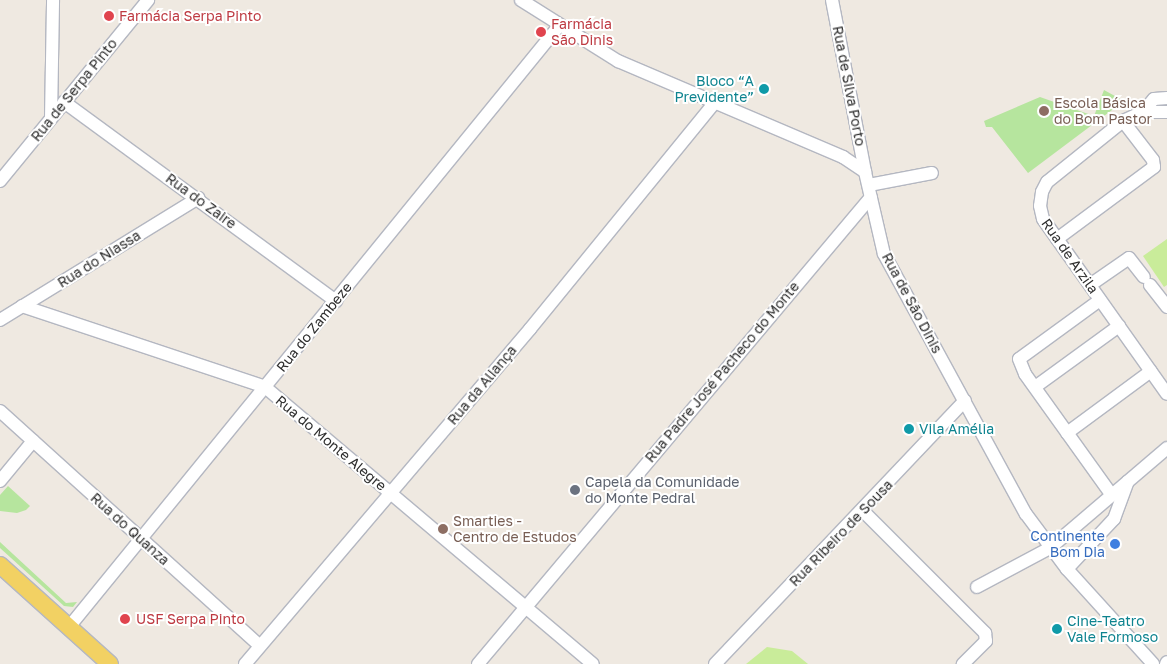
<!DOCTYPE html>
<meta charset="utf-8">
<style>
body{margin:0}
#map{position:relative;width:1167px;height:664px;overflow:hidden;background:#efe9e1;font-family:"Golos Text",sans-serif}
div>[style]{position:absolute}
.green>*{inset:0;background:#b6e59e}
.pitch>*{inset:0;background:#c9ec9a}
.roads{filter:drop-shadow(1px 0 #b4b7c1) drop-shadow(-1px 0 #b4b7c1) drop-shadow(0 1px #b4b7c1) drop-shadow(0 -1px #b4b7c1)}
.minor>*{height:12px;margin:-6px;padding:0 6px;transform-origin:6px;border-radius:6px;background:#fff}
.major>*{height:16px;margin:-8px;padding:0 8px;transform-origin:8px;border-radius:8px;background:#f2d163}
.dots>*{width:14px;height:14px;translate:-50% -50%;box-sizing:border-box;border:2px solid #fff;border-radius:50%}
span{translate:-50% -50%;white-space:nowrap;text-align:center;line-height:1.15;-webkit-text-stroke:4px #fff;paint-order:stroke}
.health-label{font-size:14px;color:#be3a42}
.left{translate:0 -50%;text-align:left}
.culture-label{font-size:14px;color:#0d838f}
.right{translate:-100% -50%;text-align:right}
.street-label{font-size:14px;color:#2e2e2e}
.education-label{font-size:14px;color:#785e54}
.worship-label{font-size:14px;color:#5b616d}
.shop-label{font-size:14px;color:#366cbe}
</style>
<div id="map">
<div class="green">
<div style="clip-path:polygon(1104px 90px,1124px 101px,1028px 173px,992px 127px,986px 127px,984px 121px,1040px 97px,1094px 116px)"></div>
<div style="clip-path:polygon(8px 486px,30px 506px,26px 510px,17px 513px,0 511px,0 495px)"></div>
<div style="clip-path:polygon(0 542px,66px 603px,77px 602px,73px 607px,64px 606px,0 548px)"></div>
</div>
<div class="pitch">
<div style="clip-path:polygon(1167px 239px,1167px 285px,1164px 287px,1143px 256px)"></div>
<div style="clip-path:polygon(767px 647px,792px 651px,808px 664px,746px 664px)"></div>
</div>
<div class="roads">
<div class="minor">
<div style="left:521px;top:0;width:115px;rotate:32.2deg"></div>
<div style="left:618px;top:61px;width:245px;rotate:23.1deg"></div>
<div style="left:843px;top:157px;width:27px;rotate:34deg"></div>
<div style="left:832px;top:0;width:175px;rotate:79.1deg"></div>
<div style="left:865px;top:172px;width:84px;rotate:77deg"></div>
<div style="left:884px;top:254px;width:296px;rotate:61.4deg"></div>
<div style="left:1026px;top:514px;width:69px;rotate:53.3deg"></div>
<div style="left:1067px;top:569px;width:128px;rotate:47.8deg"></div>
<div style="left:64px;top:102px;width:337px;rotate:36.2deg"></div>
<div style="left:1143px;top:112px;width:17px;rotate:-50deg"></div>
<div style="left:1154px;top:99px;width:13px;rotate:-4deg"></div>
<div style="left:1167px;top:112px;width:24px;rotate:180deg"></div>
<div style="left:1143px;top:112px;width:22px;rotate:156deg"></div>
<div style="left:1123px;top:121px;width:97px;rotate:141.2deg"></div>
<div style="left:1047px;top:182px;width:11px;rotate:117deg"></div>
<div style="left:1042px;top:192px;width:14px;rotate:98deg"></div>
<div style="left:1040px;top:206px;width:13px;rotate:77deg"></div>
<div style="left:1043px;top:219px;width:214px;rotate:54.7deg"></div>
<div style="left:51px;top:118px;width:118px;rotate:-89deg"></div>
<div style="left:0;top:181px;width:234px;rotate:-50.7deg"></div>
<div style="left:869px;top:185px;width:64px;rotate:-10.8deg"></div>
<div style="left:1057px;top:239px;width:121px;rotate:-36.6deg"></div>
<div style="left:1154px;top:167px;width:7px;rotate:-98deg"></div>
<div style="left:1153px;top:160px;width:49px;rotate:-127.6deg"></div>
<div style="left:1090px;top:285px;width:47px;rotate:-34.7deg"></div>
<div style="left:1129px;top:258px;width:24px;rotate:52deg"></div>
<div style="left:1150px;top:285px;width:28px;rotate:52deg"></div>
<div style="left:1100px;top:300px;width:100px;rotate:143.9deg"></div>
<div style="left:1019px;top:359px;width:16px;rotate:68deg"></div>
<div style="left:1025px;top:374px;width:148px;rotate:54.4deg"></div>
<div style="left:22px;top:306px;width:256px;rotate:18.4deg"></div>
<div style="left:265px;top:387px;width:429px;rotate:40.2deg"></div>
<div style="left:0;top:320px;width:233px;rotate:-31.6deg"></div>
<div style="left:1035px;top:387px;width:104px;rotate:-36deg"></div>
<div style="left:0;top:411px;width:350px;rotate:42.1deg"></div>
<div style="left:1067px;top:433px;width:104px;rotate:-36.4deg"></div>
<div style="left:0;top:481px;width:52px;rotate:-50.5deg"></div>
<div style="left:863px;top:511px;width:173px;rotate:45deg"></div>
<div style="left:985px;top:633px;width:8px;rotate:83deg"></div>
<div style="left:986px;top:641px;width:33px;rotate:135deg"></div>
<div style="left:1067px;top:569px;width:69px;rotate:-46.8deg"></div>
<div style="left:1114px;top:519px;width:40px;rotate:-69.8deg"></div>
<div style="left:977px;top:587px;width:83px;rotate:-28.1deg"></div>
<div style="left:1050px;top:548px;width:154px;rotate:-40.5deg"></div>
<div style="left:69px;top:627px;width:775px;rotate:-50.81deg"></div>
<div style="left:245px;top:664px;width:440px;rotate:-49.6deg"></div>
<div style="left:530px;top:329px;width:291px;rotate:-50.8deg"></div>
<div style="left:478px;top:664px;width:610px;rotate:-49.92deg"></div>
<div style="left:715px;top:664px;width:363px;rotate:-46.5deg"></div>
<div style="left:1166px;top:664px;width:2px;rotate:-63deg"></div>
</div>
<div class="major">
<div style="left:0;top:565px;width:148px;rotate:42deg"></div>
</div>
</div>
<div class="dots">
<div style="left:109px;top:16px;background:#e0444e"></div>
<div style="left:541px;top:32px;background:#e0444e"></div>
<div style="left:764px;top:89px;background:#0f9aa8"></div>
<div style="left:1044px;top:111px;background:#8d6e63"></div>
<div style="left:909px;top:429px;background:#0f9aa8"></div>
<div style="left:575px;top:490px;background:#6b7280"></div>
<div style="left:443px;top:529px;background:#8d6e63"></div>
<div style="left:1115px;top:544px;background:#3f7fe0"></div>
<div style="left:125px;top:619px;background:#e0444e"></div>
<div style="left:1057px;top:629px;background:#0f9aa8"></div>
</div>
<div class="health-label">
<span class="left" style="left:119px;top:16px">Farmácia Serpa Pinto</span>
<span class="left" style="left:551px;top:32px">Farmácia<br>São Dinis</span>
<span class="left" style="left:136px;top:619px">USF Serpa Pinto</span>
</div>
<div class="culture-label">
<span class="right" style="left:754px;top:89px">Bloco “A<br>Previdente”</span>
<span class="left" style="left:919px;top:429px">Vila Amélia</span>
<span class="left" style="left:1067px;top:629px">Cine-Teatro<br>Vale Formoso</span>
</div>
<div class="street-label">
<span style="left:849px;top:86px;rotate:79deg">Rua de Silva Porto</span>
<span style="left:74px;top:90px;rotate:-51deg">Rua de Serpa Pinto</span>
<span style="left:201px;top:201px;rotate:36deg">Rua do Zaire</span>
<span style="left:1070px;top:256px;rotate:55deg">Rua de Arzila</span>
<span style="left:99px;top:259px;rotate:-32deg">Rua do Niassa</span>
<span style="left:912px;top:303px;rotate:62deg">Rua de São Dinis</span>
<span style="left:314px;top:327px;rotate:-51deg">Rua do Zambeze</span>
<span style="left:722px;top:372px;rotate:-50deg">Rua Padre José Pacheco do Monte</span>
<span style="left:482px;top:385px;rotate:-50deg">Rua da Aliança</span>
<span style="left:331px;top:443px;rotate:40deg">Rua do Monte Alegre</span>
<span style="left:130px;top:529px;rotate:42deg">Rua do Quanza</span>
<span style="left:841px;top:533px;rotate:-46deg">Rua Ribeiro de Sousa</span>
</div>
<div class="education-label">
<span class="left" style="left:1054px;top:111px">Escola Básica<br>do Bom Pastor</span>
<span class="left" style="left:453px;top:529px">Smarties -<br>Centro de Estudos</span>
</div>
<div class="worship-label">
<span class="left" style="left:585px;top:490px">Capela da Comunidade<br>do Monte Pedral</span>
</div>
<div class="shop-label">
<span class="right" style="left:1105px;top:544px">Continente<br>Bom Dia</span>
</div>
</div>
